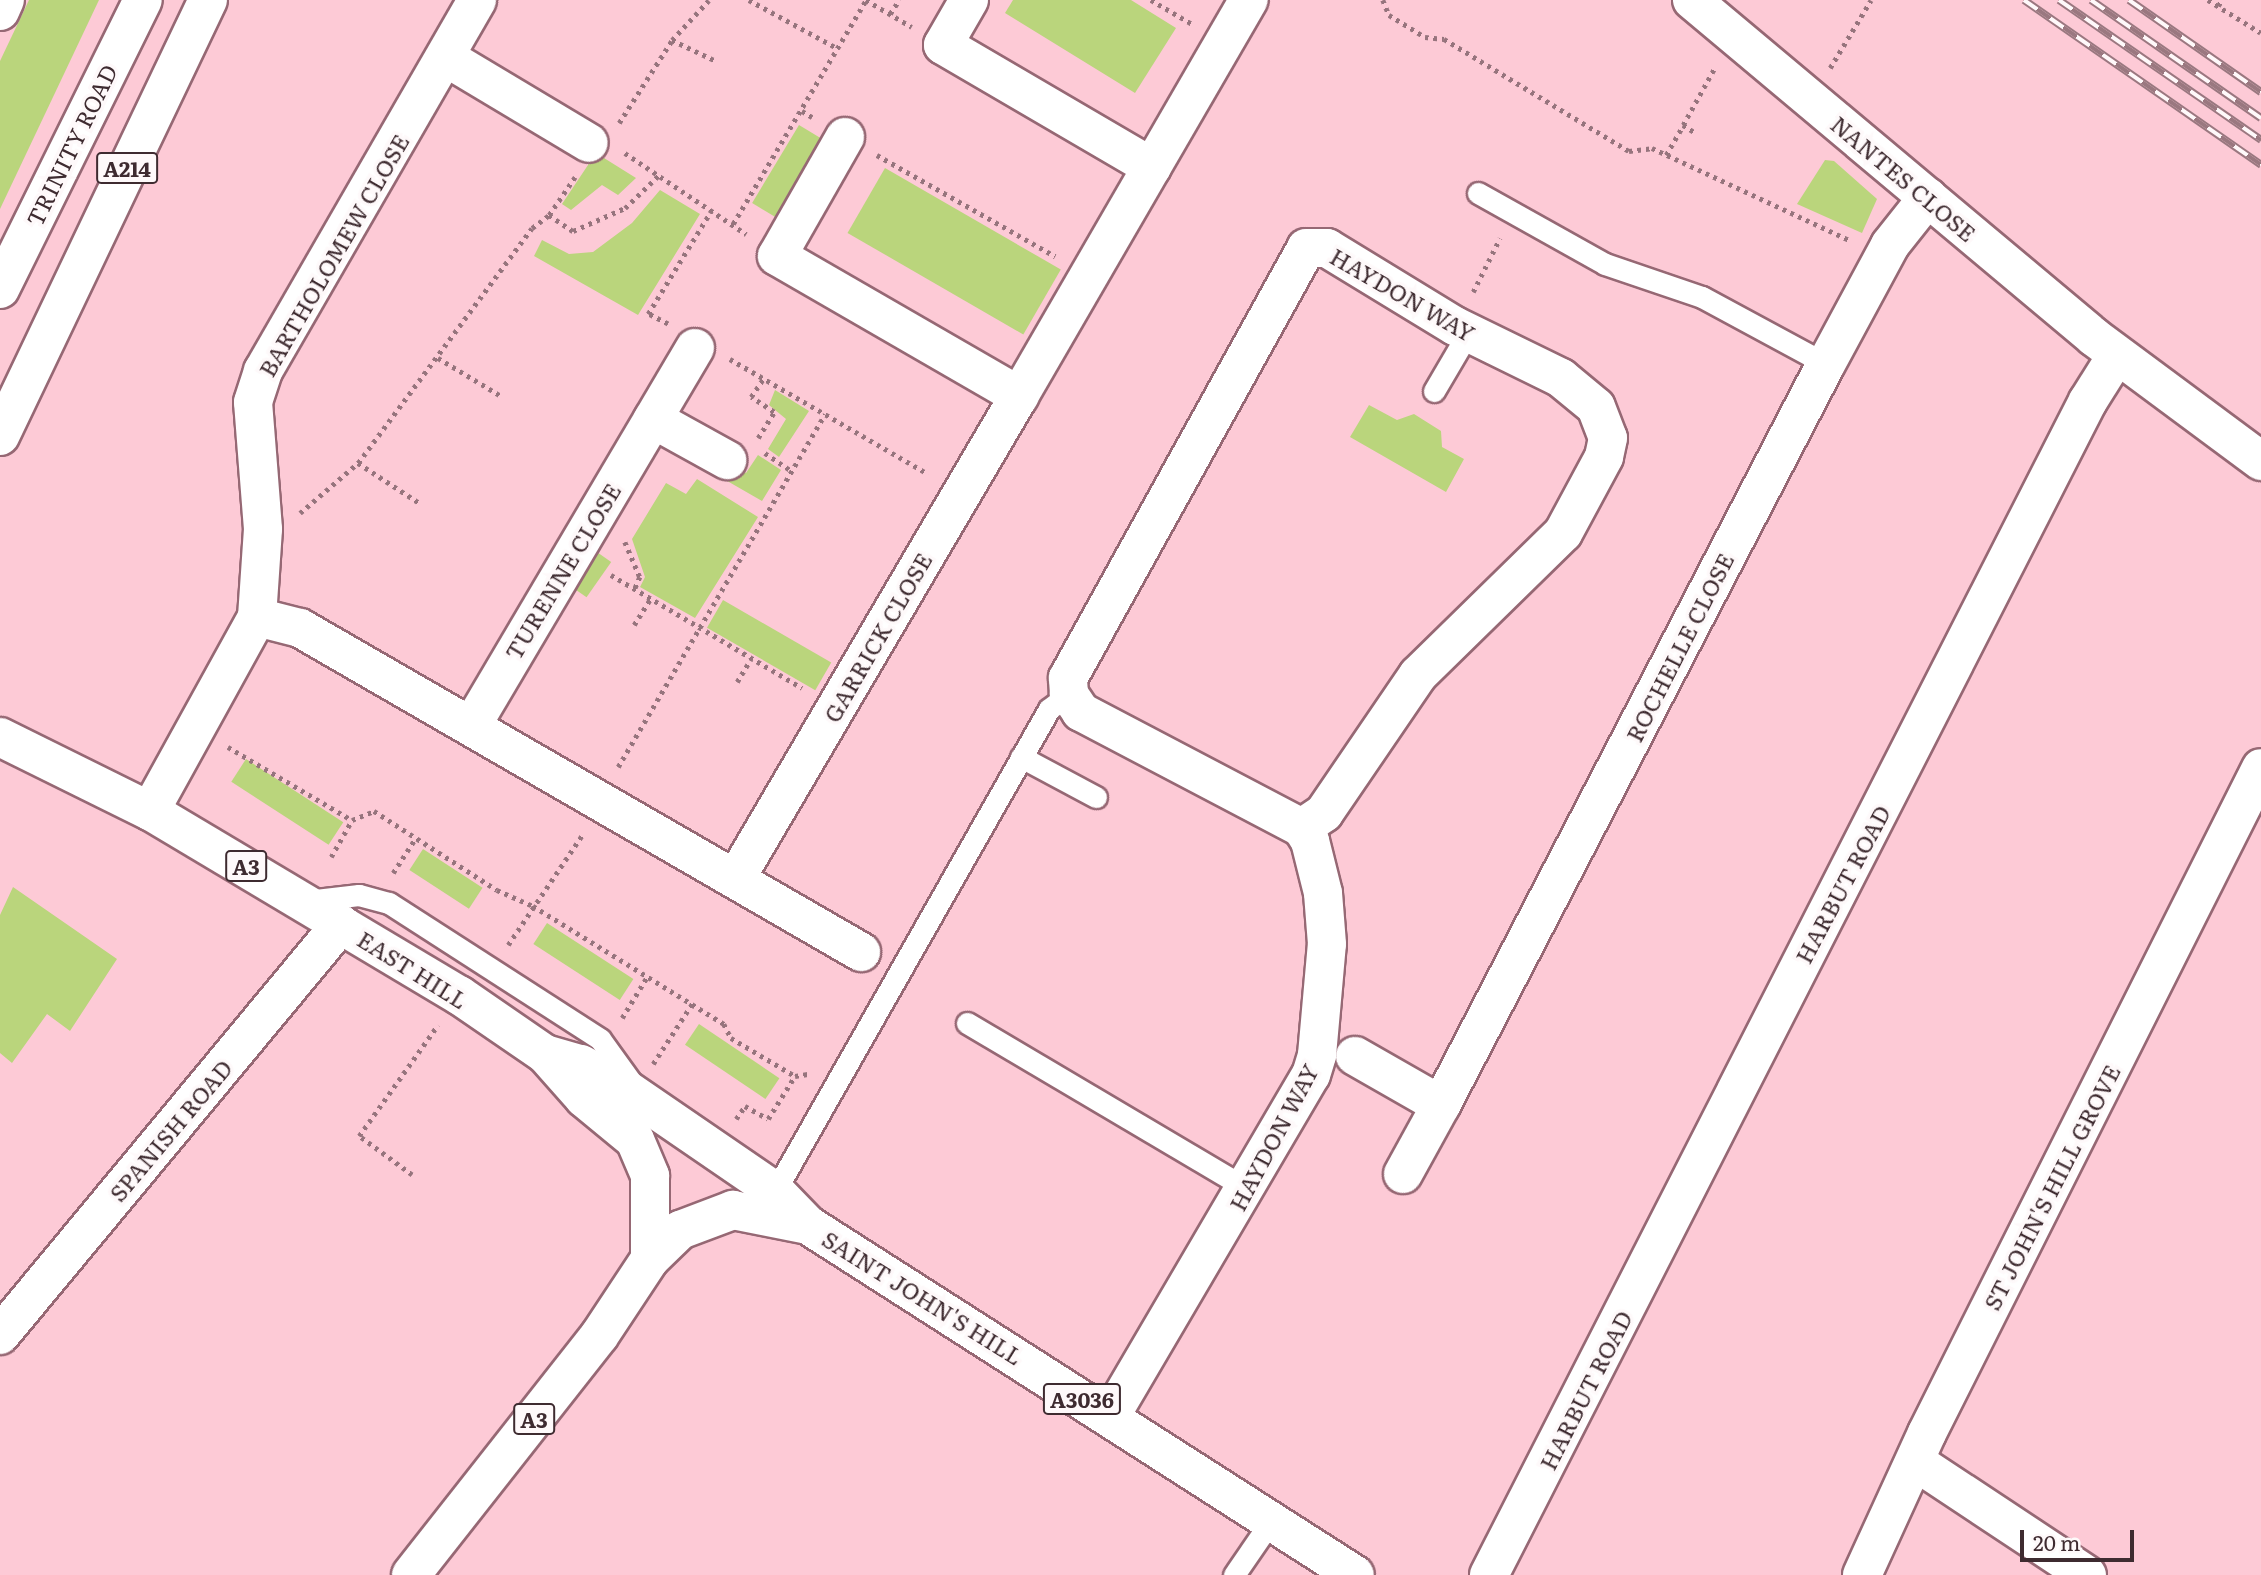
<!DOCTYPE html>
<style>
body{margin:0}
#map{position:relative;width:2261px;height:1575px;overflow:hidden;background:#fdcad6;font-family:Literata,serif}
div>[style]{position:absolute}
.green>*{inset:0;background:#bad57c;transform-origin:0 0}
.path>*{height:4.5px;margin-top:-2.25px;transform-origin:0;background:repeating-linear-gradient(90deg,#96747d 0 3.5px,transparent 0 8.5px)}
.roads{filter:drop-shadow(2px 0 #966874) drop-shadow(-2px 0 #966874) drop-shadow(0 2px #966874) drop-shadow(0 -2px #966874)}
.service>*{height:21px;margin:-10.5px;padding:0 10.5px;transform-origin:10.5px;border-radius:10.5px;background:#fff}
.minor>*{height:38px;margin:-19px;padding:0 19px;transform-origin:19px;border-radius:19px;background:#fff}
.primary>*{height:38px;margin:-19px;padding:0 19px;transform-origin:19px;border-radius:19px;background:#fff}
.trunk>*{height:38px;margin:-19px;padding:0 19px;transform-origin:19px;border-radius:19px;background:#fff}
.rail>*{height:8px;margin-top:-4px;transform-origin:0;background:repeating-linear-gradient(90deg,#fef9fa 0 16px,#9a7880 0 32px);box-sizing:border-box;border-block:2px solid #9a7880}
span{translate:-50% -50%;white-space:nowrap;text-align:center;line-height:1.15;-webkit-text-stroke:7px #fef9fa;paint-order:stroke}
.shield-label span{padding:2px 5px;background:#fef9fa;border:2px solid;border-radius:5px;-webkit-text-stroke-width:0}
.shield-label{font-size:21px;color:#3e2b30;font-weight:700}
.street-label{font-size:23px;color:#3e2b30}
.scale{position:absolute;left:2020px;top:1530px;width:114px;height:32px;box-sizing:border-box;border:4px solid #3e2b30;border-top:0;padding-left:9px;font-size:21px;line-height:24px;white-space:nowrap;color:#3e2b30;-webkit-text-stroke:5px #fef9fa;paint-order:stroke}
</style>
<div id="map">
<div class="green">
<div style="clip-path:polygon(29px 0,99px 0,0 209px,0 61px)"></div>
<div style="clip-path:polygon(1013px 0,1131px 0,1176px 28px,1135px 93px,1005px 13px)"></div>
<div style="left:799px;top:125px;width:27px;height:91px;rotate:31deg"></div>
<div style="clip-path:polygon(596px 153px,636px 178px,618px 195px,602px 185px,571px 210px,562px 204px)"></div>
<div style="clip-path:polygon(1825px 160px,1834px 161px,1877px 199px,1862px 233px,1797px 204px)"></div>
<div style="left:885px;top:168px;width:203px;height:75px;rotate:30deg"></div>
<div style="clip-path:polygon(660px 190px,700px 214px,638px 315px,534px 256px,542px 240px,569px 254px,593px 252px,632px 223px)"></div>
<div style="clip-path:polygon(775px 390px,809px 411px,779px 457px,768px 449px,786px 419px,769px 405px)"></div>
<div style="clip-path:polygon(1369px 405px,1397px 420px,1414px 414px,1441px 431px,1442px 447px,1464px 459px,1446px 492px,1350px 437px)"></div>
<div style="clip-path:polygon(758px 455px,781px 470px,762px 501px,722px 478px,731px 464px,746px 473px)"></div>
<div style="clip-path:polygon(697px 479px,758px 517px,695px 618px,640px 587px,645px 577px,632px 539px,666px 483px,686px 494px)"></div>
<div style="left:594px;top:550px;width:21px;height:43px;rotate:35deg"></div>
<div style="left:723px;top:600px;width:125px;height:32px;rotate:30deg"></div>
<div style="left:246px;top:759px;width:116px;height:27px;rotate:33deg"></div>
<div style="left:423px;top:849px;width:71px;height:25px;rotate:33deg"></div>
<div style="clip-path:polygon(13px 887px,117px 959px,70px 1031px,47px 1014px,12px 1063px,0 1053px,0 915px)"></div>
<div style="left:547px;top:923px;width:103px;height:25px;rotate:33deg"></div>
<div style="left:699px;top:1024px;width:97px;height:25px;rotate:34deg"></div>
</div>
<div class="path">
<div style="left:749px;top:0;width:100px;rotate:28.6deg"></div>
<div style="left:866px;top:0;width:53px;rotate:30.4deg"></div>
<div style="left:1151px;top:0;width:48px;rotate:30.3deg"></div>
<div style="left:1383px;top:0;width:16px;rotate:68deg"></div>
<div style="left:1389px;top:15px;width:42px;rotate:31.4deg"></div>
<div style="left:1425px;top:37px;width:19px;rotate:6deg"></div>
<div style="left:1444px;top:39px;width:216px;rotate:31.2deg"></div>
<div style="left:1629px;top:151px;width:23px;rotate:-7deg"></div>
<div style="left:1652px;top:148px;width:220px;rotate:25deg"></div>
<div style="left:2208px;top:0;width:62px;rotate:31.9deg"></div>
<div style="left:2218px;top:6px;width:7px;rotate:-56deg"></div>
<div style="left:890px;top:14px;width:17px;rotate:-57deg"></div>
<div style="left:672px;top:40px;width:49px;rotate:25.5deg"></div>
<div style="left:1830px;top:68px;width:79px;rotate:-58.9deg"></div>
<div style="left:802px;top:111px;width:12px;rotate:31deg"></div>
<div style="left:619px;top:123px;width:98px;rotate:-57.4deg"></div>
<div style="left:672px;top:40px;width:54px;rotate:-47.2deg"></div>
<div style="left:1683px;top:125px;width:64px;rotate:-61deg"></div>
<div style="left:625px;top:153px;width:146px;rotate:33.8deg"></div>
<div style="left:877px;top:155px;width:205px;rotate:29.6deg"></div>
<div style="left:1666px;top:155px;width:34px;rotate:-60deg"></div>
<div style="left:1683px;top:125px;width:13px;rotate:32deg"></div>
<div style="left:549px;top:215px;width:29px;rotate:34deg"></div>
<div style="left:573px;top:231px;width:57px;rotate:-23.9deg"></div>
<div style="left:625px;top:208px;width:47px;rotate:-44.1deg"></div>
<div style="left:733px;top:224px;width:261px;rotate:-59.3deg"></div>
<div style="left:1473px;top:292px;width:60px;rotate:-63.4deg"></div>
<div style="left:668px;top:324px;width:22px;rotate:-153deg"></div>
<div style="left:648px;top:314px;width:121px;rotate:-58.5deg"></div>
<div style="left:438px;top:358px;width:74px;rotate:31.1deg"></div>
<div style="left:730px;top:359px;width:229px;rotate:30.1deg"></div>
<div style="left:758px;top:438px;width:31px;rotate:-58deg"></div>
<div style="left:774px;top:412px;width:27px;rotate:-147deg"></div>
<div style="left:751px;top:397px;width:23px;rotate:-56deg"></div>
<div style="left:765px;top:453px;width:30px;rotate:34deg"></div>
<div style="left:358px;top:463px;width:75px;rotate:33.1deg"></div>
<div style="left:300px;top:513px;width:77px;rotate:-40.8deg"></div>
<div style="left:358px;top:463px;width:292px;rotate:-53.5deg"></div>
<div style="left:532px;top:228px;width:21px;rotate:-37deg"></div>
<div style="left:549px;top:215px;width:46px;rotate:-55.6deg"></div>
<div style="left:625px;top:542px;width:38px;rotate:67deg"></div>
<div style="left:640px;top:577px;width:13px;rotate:113deg"></div>
<div style="left:611px;top:575px;width:222px;rotate:30.6deg"></div>
<div style="left:634px;top:625px;width:31px;rotate:-58deg"></div>
<div style="left:737px;top:682px;width:27px;rotate:-59deg"></div>
<div style="left:228px;top:747px;width:144px;rotate:30.5deg"></div>
<div style="left:352px;top:820px;width:24px;rotate:-22deg"></div>
<div style="left:374px;top:811px;width:146px;rotate:32.7deg"></div>
<div style="left:497px;top:890px;width:39px;rotate:24deg"></div>
<div style="left:533px;top:906px;width:225px;rotate:31.7deg"></div>
<div style="left:724px;top:1024px;width:16px;rotate:63deg"></div>
<div style="left:731px;top:1038px;width:74px;rotate:30.7deg"></div>
<div style="left:795px;top:1076px;width:13px;rotate:-9deg"></div>
<div style="left:618px;top:767px;width:409px;rotate:-59.6deg"></div>
<div style="left:331px;top:857px;width:43px;rotate:-60.4deg"></div>
<div style="left:393px;top:873px;width:40px;rotate:-57.1deg"></div>
<div style="left:508px;top:945px;width:134px;rotate:-56deg"></div>
<div style="left:622px;top:1018px;width:48px;rotate:-58.6deg"></div>
<div style="left:653px;top:1064px;width:72px;rotate:-57deg"></div>
<div style="left:736px;top:1119px;width:16px;rotate:-55deg"></div>
<div style="left:745px;top:1106px;width:26px;rotate:29deg"></div>
<div style="left:768px;top:1119px;width:51px;rotate:-57.9deg"></div>
<div style="left:412px;top:1175px;width:66px;rotate:-143.7deg"></div>
<div style="left:359px;top:1136px;width:136px;rotate:-54.6deg"></div>
</div>
<div class="roads">
<div class="service">
<div style="left:1478px;top:193px;width:145px;rotate:29.2deg"></div>
<div style="left:1605px;top:264px;width:102px;rotate:18.8deg"></div>
<div style="left:1702px;top:297px;width:141px;rotate:28.4deg"></div>
<div style="left:1434px;top:391px;width:67px;rotate:-59.6deg"></div>
<div style="left:1021px;top:757px;width:85px;rotate:28.1deg"></div>
<div style="left:307px;top:901px;width:52px;rotate:-6.6deg"></div>
<div style="left:359px;top:895px;width:31px;rotate:15deg"></div>
<div style="left:389px;top:903px;width:251px;rotate:32.8deg"></div>
<div style="left:600px;top:1039px;width:53px;rotate:54.2deg"></div>
<div style="left:967px;top:1023px;width:324px;rotate:30.6deg"></div>
<div style="left:775px;top:1191px;width:554px;rotate:-60.38deg"></div>
<div style="left:1049px;top:709px;width:25px;rotate:-37deg"></div>
<div style="left:1234px;top:1575px;width:65px;rotate:-55.6deg"></div>
</div>
<div class="minor">
<div style="left:969px;top:0;width:52px;rotate:120deg"></div>
<div style="left:943px;top:45px;width:242px;rotate:30.3deg"></div>
<div style="left:1692px;top:0;width:525px;rotate:39.97deg"></div>
<div style="left:2094px;top:337px;width:208px;rotate:36.6deg"></div>
<div style="left:447px;top:58px;width:165px;rotate:30.9deg"></div>
<div style="left:845px;top:137px;width:137px;rotate:119.7deg"></div>
<div style="left:777px;top:256px;width:280px;rotate:30deg"></div>
<div style="left:1019px;top:396px;width:458px;rotate:-59.9deg"></div>
<div style="left:1306px;top:248px;width:21px"></div>
<div style="left:1327px;top:248px;width:150px;rotate:31.4deg"></div>
<div style="left:1455px;top:326px;width:118px;rotate:26.1deg"></div>
<div style="left:1561px;top:378px;width:45px;rotate:39.6deg"></div>
<div style="left:1596px;top:407px;width:33px;rotate:69deg"></div>
<div style="left:1608px;top:438px;width:19px;rotate:102deg"></div>
<div style="left:1604px;top:457px;width:86px;rotate:118.3deg"></div>
<div style="left:1563px;top:533px;width:203px;rotate:135.6deg"></div>
<div style="left:1418px;top:675px;width:167px;rotate:124.3deg"></div>
<div style="left:1324px;top:813px;width:27px;rotate:146deg"></div>
<div style="left:1302px;top:828px;width:250px;rotate:-152.3deg"></div>
<div style="left:1081px;top:712px;width:22px;rotate:-124deg"></div>
<div style="left:1069px;top:694px;width:16px;rotate:-94deg"></div>
<div style="left:1068px;top:678px;width:491px;rotate:-61deg"></div>
<div style="left:653px;top:419px;width:85px;rotate:29deg"></div>
<div style="left:257px;top:617px;width:44px;rotate:14.3deg"></div>
<div style="left:300px;top:628px;width:648px;rotate:30.01deg"></div>
<div style="left:472px;top:725px;width:438px;rotate:-59.4deg"></div>
<div style="left:150px;top:811px;width:222px;rotate:-61.1deg"></div>
<div style="left:257px;top:617px;width:88px;rotate:-86.1deg"></div>
<div style="left:263px;top:529px;width:127px;rotate:-94.5deg"></div>
<div style="left:253px;top:402px;width:33px;rotate:-72deg"></div>
<div style="left:263px;top:371px;width:428px;rotate:-60deg"></div>
<div style="left:736px;top:878px;width:559px;rotate:-59.58deg"></div>
<div style="left:1355px;top:1056px;width:99px;rotate:29.7deg"></div>
<div style="left:1441px;top:1105px;width:835px;rotate:-62.55deg"></div>
<div style="left:1826px;top:364px;width:135px;rotate:-61.7deg"></div>
<div style="left:1890px;top:245px;width:61px;rotate:-51.6deg"></div>
<div style="left:1403px;top:1174px;width:79px;rotate:-61.2deg"></div>
<div style="left:0;top:1335px;width:534px;rotate:-50.32deg"></div>
<div style="left:1110px;top:1417px;width:397px;rotate:-59.6deg"></div>
<div style="left:1311px;top:1075px;width:21px;rotate:-73deg"></div>
<div style="left:1317px;top:1055px;width:111px;rotate:-84.9deg"></div>
<div style="left:1327px;top:944px;width:51px;rotate:-94.5deg"></div>
<div style="left:1323px;top:893px;width:54px;rotate:-104deg"></div>
<div style="left:1310px;top:841px;width:15px;rotate:-122deg"></div>
<div style="left:1916px;top:1462px;width:205px;rotate:33.5deg"></div>
<div style="left:1489px;top:1575px;width:1318px;rotate:-62.97deg"></div>
<div style="left:2088px;top:401px;width:54px;rotate:-57.8deg"></div>
<div style="left:1862px;top:1575px;width:156px;rotate:-65.4deg"></div>
<div style="left:1927px;top:1433px;width:744px;rotate:-63.33deg"></div>
</div>
<div class="primary">
<div style="left:545px;top:1054px;width:37px;rotate:16deg"></div>
<div style="left:581px;top:1064px;width:44px;rotate:28.3deg"></div>
<div style="left:620px;top:1085px;width:188px;rotate:34.4deg"></div>
<div style="left:775px;top:1191px;width:47px;rotate:45.9deg"></div>
<div style="left:808px;top:1225px;width:649px;rotate:32.61deg"></div>
<div style="left:650px;top:1259px;width:42px;rotate:-44deg"></div>
<div style="left:680px;top:1230px;width:57px;rotate:-20.7deg"></div>
<div style="left:733px;top:1210px;width:76px;rotate:11.3deg"></div>
</div>
<div class="trunk">
<div style="left:0;top:11px;width:12px;rotate:-66deg"></div>
<div style="left:0;top:289px;width:322px;rotate:-63.7deg"></div>
<div style="left:0;top:436px;width:483px;rotate:-64.5deg"></div>
<div style="left:0;top:737px;width:167px;rotate:26.3deg"></div>
<div style="left:150px;top:811px;width:360px;rotate:30.8deg"></div>
<div style="left:459px;top:995px;width:104px;rotate:34.5deg"></div>
<div style="left:545px;top:1054px;width:59px;rotate:48.4deg"></div>
<div style="left:584px;top:1098px;width:66px;rotate:39.5deg"></div>
<div style="left:635px;top:1140px;width:39px;rotate:67deg"></div>
<div style="left:650px;top:1176px;width:83px;rotate:90deg"></div>
<div style="left:650px;top:1259px;width:92px;rotate:123.5deg"></div>
<div style="left:599px;top:1336px;width:304px;rotate:128.2deg"></div>
</div>
</div>
<div class="rail">
<div style="left:2024px;top:0;width:289px;rotate:34.8deg"></div>
<div style="left:2059px;top:0;width:246px;rotate:34.7deg"></div>
<div style="left:2091px;top:0;width:207px;rotate:34.8deg"></div>
<div style="left:2129px;top:0;width:161px;rotate:34.9deg"></div>
</div>
<div class="shield-label">
<span style="left:127px;top:168px">A214</span>
<span style="left:246px;top:866px">A3</span>
<span style="left:1082px;top:1399px">A3036</span>
<span style="left:534px;top:1419px">A3</span>
</div>
<div class="street-label">
<span style="left:71px;top:145px;rotate:-64deg">TRINITY ROAD</span>
<span style="left:1904px;top:178px;rotate:40deg">NANTES CLOSE</span>
<span style="left:333px;top:255px;rotate:-60deg">BARTHOLOMEW CLOSE</span>
<span style="left:1403px;top:294px;rotate:30deg">HAYDON WAY</span>
<span style="left:562px;top:571px;rotate:-59deg">TURENNE CLOSE</span>
<span style="left:877px;top:637px;rotate:-60deg">GARRICK CLOSE</span>
<span style="left:1679px;top:647px;rotate:-63deg">ROCHELLE CLOSE</span>
<span style="left:1842px;top:884px;rotate:-62deg">HARBUT ROAD</span>
<span style="left:413px;top:969px;rotate:32deg">EAST HILL</span>
<span style="left:170px;top:1130px;rotate:-50deg">SPANISH ROAD</span>
<span style="left:1273px;top:1137px;rotate:-62deg">HAYDON WAY</span>
<span style="left:2051px;top:1187px;rotate:-63deg">ST JOHN'S HILL GROVE</span>
<span style="left:923px;top:1297px;rotate:32deg">SAINT JOHN'S HILL</span>
<span style="left:1585px;top:1390px;rotate:-63deg">HARBUT ROAD</span>
</div>
<div class="scale">20 m</div>
</div>
